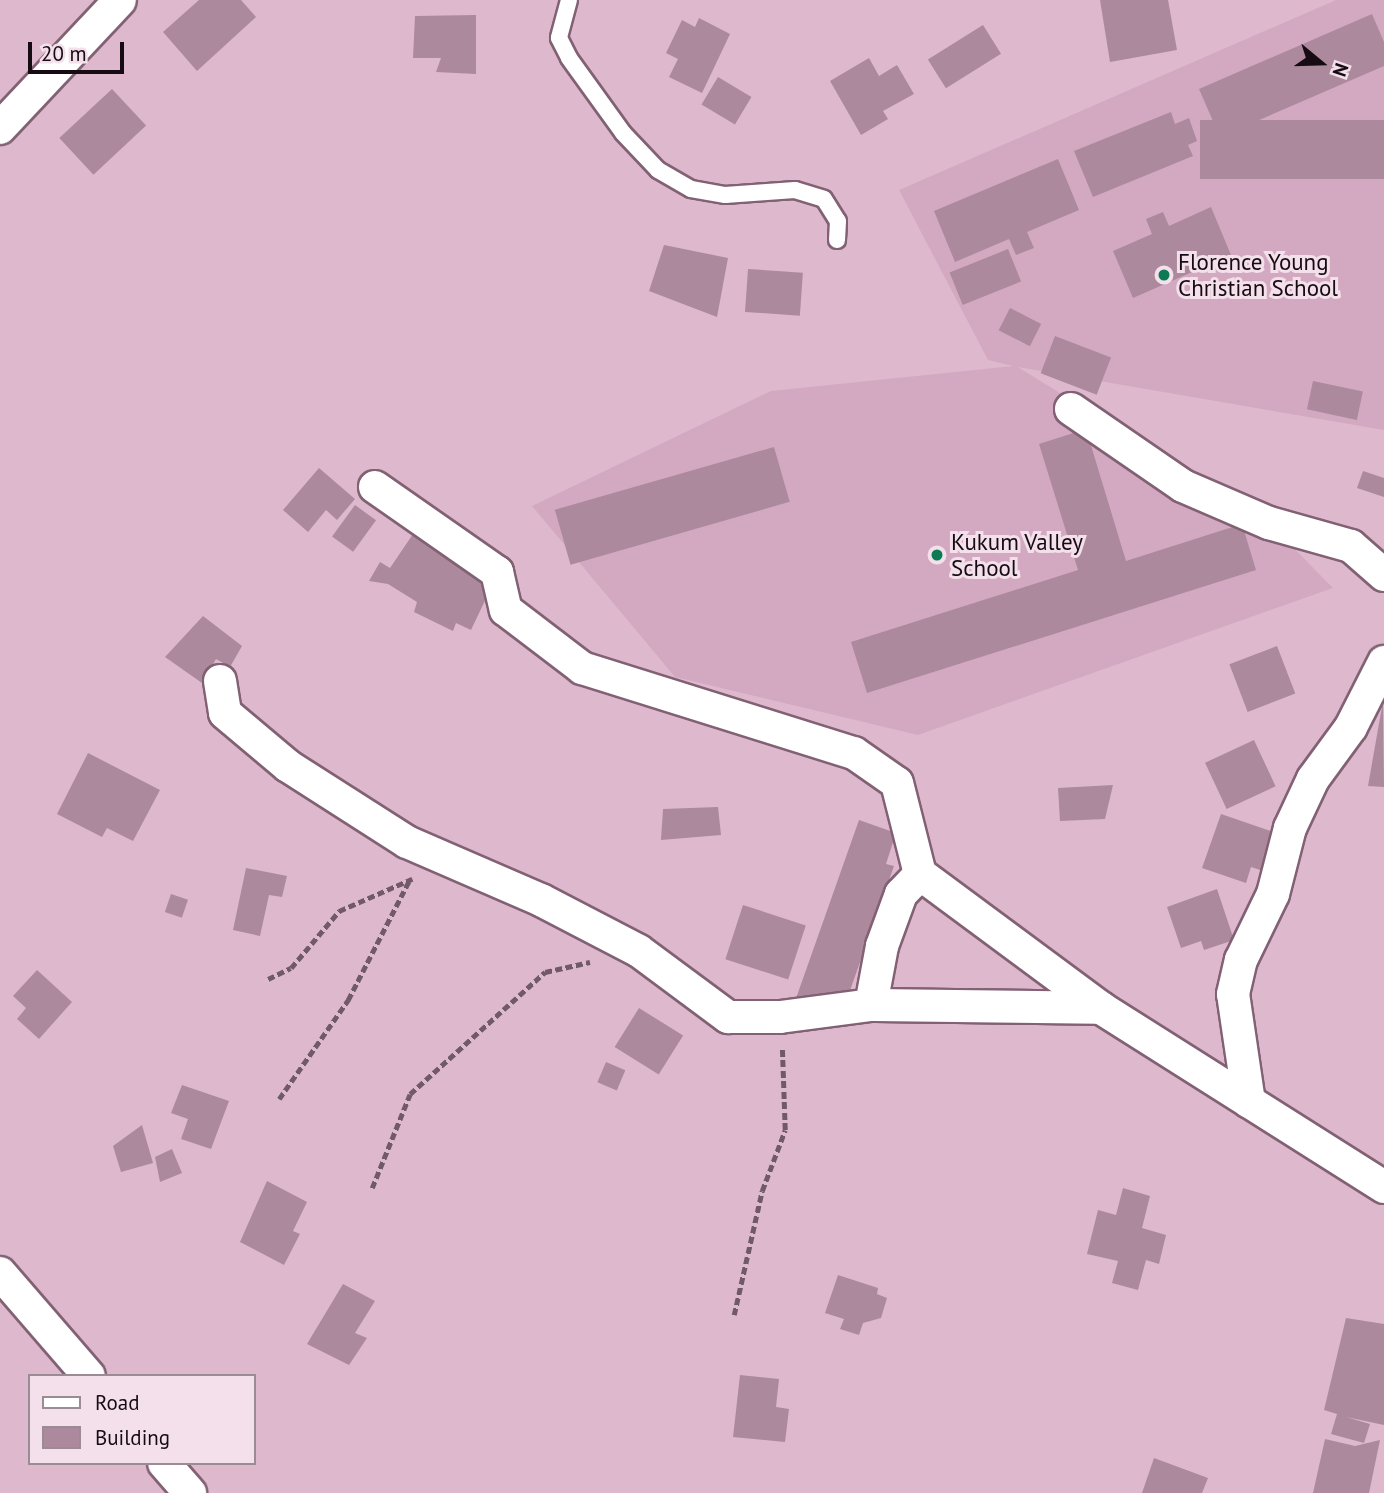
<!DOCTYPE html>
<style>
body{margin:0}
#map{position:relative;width:1384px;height:1493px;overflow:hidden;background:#deb9ce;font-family:"PT Sans",sans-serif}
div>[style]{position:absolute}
.built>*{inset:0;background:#d3a9c2}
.building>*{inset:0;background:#ac899d;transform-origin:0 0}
.path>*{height:4.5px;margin-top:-2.25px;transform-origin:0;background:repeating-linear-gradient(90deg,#715a68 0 7px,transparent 0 10.5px)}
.roads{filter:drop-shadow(2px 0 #826174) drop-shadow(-2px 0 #826174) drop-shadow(0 2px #826174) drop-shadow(0 -2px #826174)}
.lane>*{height:16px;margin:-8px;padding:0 8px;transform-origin:8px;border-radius:8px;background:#fff}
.street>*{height:32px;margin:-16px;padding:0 16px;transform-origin:16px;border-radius:16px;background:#fff}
.dots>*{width:19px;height:19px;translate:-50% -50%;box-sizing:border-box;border:4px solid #f3e0ea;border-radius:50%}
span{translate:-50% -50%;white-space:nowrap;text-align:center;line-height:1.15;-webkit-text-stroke:6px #f3e0ea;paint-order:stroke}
.poi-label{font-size:23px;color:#170b13}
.left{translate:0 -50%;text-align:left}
.legend{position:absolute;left:28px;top:1374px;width:228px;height:91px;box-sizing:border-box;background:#f3e0ea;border:2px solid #9b8b94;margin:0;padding:9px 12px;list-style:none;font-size:21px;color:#170b13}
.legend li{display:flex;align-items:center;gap:14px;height:35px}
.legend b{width:35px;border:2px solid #9b8b94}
.north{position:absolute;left:1286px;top:28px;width:70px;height:70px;-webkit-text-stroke:5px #f3e0ea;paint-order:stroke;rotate:109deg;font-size:19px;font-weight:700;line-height:28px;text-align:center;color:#170b13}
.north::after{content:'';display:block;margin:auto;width:24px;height:32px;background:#170b13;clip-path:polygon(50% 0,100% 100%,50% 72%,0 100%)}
.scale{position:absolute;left:28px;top:42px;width:96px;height:32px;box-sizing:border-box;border:4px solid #170b13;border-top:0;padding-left:9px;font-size:21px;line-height:24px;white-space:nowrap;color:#170b13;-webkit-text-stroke:5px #f3e0ea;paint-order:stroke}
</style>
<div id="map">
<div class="built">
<div style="clip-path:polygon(1336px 0,1384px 0,1384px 430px,1018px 367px,1269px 523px,1333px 588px,918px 735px,675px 677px,532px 506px,771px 391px,1013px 366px,988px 360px,899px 190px)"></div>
</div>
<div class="building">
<div style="clip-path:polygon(199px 0,241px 0,256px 17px,197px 71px,163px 32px)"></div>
<div style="clip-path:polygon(1100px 0,1168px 0,1177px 50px,1110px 62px)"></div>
<div style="clip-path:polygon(1372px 14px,1384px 42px,1384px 66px,1220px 137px,1199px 89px)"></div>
<div style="clip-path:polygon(476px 15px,476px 74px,436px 72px,441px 58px,413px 58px,415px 16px)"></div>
<div style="clip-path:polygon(699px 18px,730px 34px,702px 93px,669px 77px,678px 59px,666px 53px,682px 20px,695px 27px)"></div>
<div style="left:983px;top:25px;width:34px;height:65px;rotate:58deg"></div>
<div style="clip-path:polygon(869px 58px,879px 76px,897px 65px,914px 94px,883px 111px,888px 119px,861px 135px,830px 81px)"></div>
<div style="left:718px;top:77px;width:39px;height:32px;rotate:31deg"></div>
<div style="left:112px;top:89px;width:50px;height:72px;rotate:47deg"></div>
<div style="clip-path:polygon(1171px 112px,1175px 124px,1189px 118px,1197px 141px,1188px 145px,1193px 156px,1093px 197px,1074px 151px)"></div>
<div style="left:1384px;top:120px;width:59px;height:184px;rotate:90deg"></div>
<div style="clip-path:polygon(1058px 159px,1079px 210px,1027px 232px,1034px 248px,1016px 255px,1009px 239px,955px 262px,934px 211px)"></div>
<div style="clip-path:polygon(1211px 207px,1231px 255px,1133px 298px,1113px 251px,1152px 234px,1146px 219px,1163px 212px,1169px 226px)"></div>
<div style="clip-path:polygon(664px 245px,728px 258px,717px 317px,649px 291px)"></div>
<div style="left:1008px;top:249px;width:35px;height:63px;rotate:68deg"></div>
<div style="left:748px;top:269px;width:55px;height:43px;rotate:4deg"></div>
<div style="left:1010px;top:308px;width:35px;height:25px;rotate:27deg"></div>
<div style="left:1055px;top:336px;width:60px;height:40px;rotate:21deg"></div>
<div style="left:1313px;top:381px;width:51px;height:29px;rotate:12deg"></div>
<div style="clip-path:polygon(1086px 429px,1126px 561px,1242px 524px,1256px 570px,867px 693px,851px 642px,1078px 570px,1039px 444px)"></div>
<div style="left:774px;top:447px;width:57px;height:228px;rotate:74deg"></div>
<div style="clip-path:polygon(319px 468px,355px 499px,337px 520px,326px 510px,308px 532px,283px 510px)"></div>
<div style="clip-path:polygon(1363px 471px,1384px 478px,1384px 497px,1357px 488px)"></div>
<div style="left:355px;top:505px;width:26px;height:39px;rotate:36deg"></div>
<div style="clip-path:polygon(413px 534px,491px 588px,471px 630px,456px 623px,453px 631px,414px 612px,417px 602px,388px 584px,369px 581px,380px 562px,390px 568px)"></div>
<div style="clip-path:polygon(203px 616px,242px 646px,230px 667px,216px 659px,202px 683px,165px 657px)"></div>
<div style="left:1277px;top:646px;width:51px;height:51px;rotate:69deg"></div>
<div style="clip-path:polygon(1383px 701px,1384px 787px,1368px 786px)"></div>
<div style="left:1254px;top:740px;width:51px;height:54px;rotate:65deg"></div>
<div style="clip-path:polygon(88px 753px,160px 790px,133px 841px,107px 828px,102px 837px,57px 814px)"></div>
<div style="clip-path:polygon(1113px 785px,1105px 819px,1060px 821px,1058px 788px)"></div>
<div style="clip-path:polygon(718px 807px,721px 835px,661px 840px,663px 809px)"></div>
<div style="clip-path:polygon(1221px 814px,1276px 833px,1263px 871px,1251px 867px,1246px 883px,1202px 868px)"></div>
<div style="clip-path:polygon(859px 820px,896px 833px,886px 864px,894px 866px,841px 1016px,794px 1004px)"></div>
<div style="clip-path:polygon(246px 868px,287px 876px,282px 897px,269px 895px,260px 936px,233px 930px)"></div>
<div style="clip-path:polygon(1217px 889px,1234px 940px,1204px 950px,1201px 941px,1181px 948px,1167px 907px)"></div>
<div style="left:171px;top:894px;width:18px;height:19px;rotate:19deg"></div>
<div style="left:743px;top:905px;width:66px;height:57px;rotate:18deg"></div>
<div style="clip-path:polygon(37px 970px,72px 1002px,39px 1039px,17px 1019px,26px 1008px,13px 996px)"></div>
<div style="left:639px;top:1008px;width:52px;height:46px;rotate:32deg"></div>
<div style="left:606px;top:1062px;width:21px;height:22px;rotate:23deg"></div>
<div style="clip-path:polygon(182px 1085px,229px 1101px,211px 1149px,181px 1139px,188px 1119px,171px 1113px)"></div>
<div style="clip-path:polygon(142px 1125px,153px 1163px,121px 1172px,113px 1146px)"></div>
<div style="clip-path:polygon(172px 1149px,182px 1173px,160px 1182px,155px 1157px)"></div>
<div style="clip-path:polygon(267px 1181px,307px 1202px,293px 1231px,300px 1234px,284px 1265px,240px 1242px)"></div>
<div style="clip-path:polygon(1123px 1188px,1150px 1196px,1142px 1228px,1166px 1235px,1159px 1264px,1146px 1260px,1138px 1290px,1112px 1283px,1118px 1261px,1087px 1254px,1098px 1210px,1116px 1215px)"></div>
<div style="clip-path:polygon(838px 1275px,878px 1288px,877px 1294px,887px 1298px,881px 1318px,863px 1323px,859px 1335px,840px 1329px,844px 1319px,825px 1313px)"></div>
<div style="clip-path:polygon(343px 1284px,375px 1301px,355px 1333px,367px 1338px,349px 1365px,307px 1344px)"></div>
<div style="clip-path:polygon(1346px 1318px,1384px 1324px,1384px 1425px,1346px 1417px,1370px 1424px,1364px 1443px,1331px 1434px,1337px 1414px,1324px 1410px)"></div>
<div style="clip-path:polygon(740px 1375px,779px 1379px,776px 1407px,789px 1409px,785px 1442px,733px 1437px)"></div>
<div style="clip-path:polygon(1325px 1439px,1355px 1446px,1380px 1440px,1369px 1493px,1313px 1493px)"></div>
<div style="clip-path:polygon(1154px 1458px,1208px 1478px,1202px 1493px,1142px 1493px)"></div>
</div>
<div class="path">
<div style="left:268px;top:979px;width:25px;rotate:-26deg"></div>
<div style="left:291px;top:968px;width:75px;rotate:-49.9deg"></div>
<div style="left:339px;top:911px;width:80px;rotate:-23.7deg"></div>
<div style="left:279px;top:1099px;width:121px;rotate:-55.1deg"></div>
<div style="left:348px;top:1000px;width:136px;rotate:-62.9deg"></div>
<div style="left:372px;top:1188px;width:101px;rotate:-68deg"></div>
<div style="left:410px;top:1094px;width:182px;rotate:-42.1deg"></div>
<div style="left:545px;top:972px;width:46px;rotate:-12.5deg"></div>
<div style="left:734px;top:1315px;width:127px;rotate:-77.3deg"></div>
<div style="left:762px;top:1191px;width:65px;rotate:-69.3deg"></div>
<div style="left:785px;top:1130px;width:84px;rotate:-92deg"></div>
</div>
<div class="roads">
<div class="lane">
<div style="left:569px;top:0;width:39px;rotate:105deg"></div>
<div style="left:559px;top:38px;width:22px;rotate:63deg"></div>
<div style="left:569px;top:58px;width:92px;rotate:54.2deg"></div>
<div style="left:623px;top:133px;width:51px;rotate:46.6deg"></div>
<div style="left:658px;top:170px;width:38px;rotate:30deg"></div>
<div style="left:691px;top:189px;width:35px;rotate:10deg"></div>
<div style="left:725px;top:195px;width:70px;rotate:-4.1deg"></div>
<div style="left:795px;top:190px;width:30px;rotate:17deg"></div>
<div style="left:824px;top:199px;width:26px;rotate:58deg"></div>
<div style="left:838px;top:221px;width:19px;rotate:93deg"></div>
</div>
<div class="street">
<div style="left:0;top:128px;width:175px;rotate:-46.8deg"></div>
<div style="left:1071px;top:409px;width:136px;rotate:34.5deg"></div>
<div style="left:1183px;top:486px;width:94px;rotate:23.3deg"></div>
<div style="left:1269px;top:523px;width:85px;rotate:15.7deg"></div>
<div style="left:1351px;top:546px;width:44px;rotate:41.3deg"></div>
<div style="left:375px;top:487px;width:149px;rotate:34.9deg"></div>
<div style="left:497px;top:572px;width:39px;rotate:77deg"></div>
<div style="left:506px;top:610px;width:96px;rotate:37.3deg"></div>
<div style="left:582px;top:668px;width:285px;rotate:17.4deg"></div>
<div style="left:854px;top:753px;width:52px;rotate:34.9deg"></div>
<div style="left:897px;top:783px;width:94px;rotate:75.8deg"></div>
<div style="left:920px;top:874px;width:225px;rotate:36.5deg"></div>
<div style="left:1101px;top:1008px;width:335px;rotate:32.3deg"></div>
<div style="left:220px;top:681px;width:32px;rotate:81deg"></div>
<div style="left:225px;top:713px;width:82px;rotate:40.1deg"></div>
<div style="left:288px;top:766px;width:141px;rotate:32.6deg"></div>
<div style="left:407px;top:842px;width:146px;rotate:23.4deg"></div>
<div style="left:541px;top:900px;width:110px;rotate:27.5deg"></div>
<div style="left:639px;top:951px;width:111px;rotate:36.6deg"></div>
<div style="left:728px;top:1017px;width:52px"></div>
<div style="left:780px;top:1017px;width:92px;rotate:-7.5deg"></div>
<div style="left:871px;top:1005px;width:230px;rotate:0.7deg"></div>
<div style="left:871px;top:1005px;width:60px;rotate:-79.4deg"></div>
<div style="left:882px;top:946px;width:55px;rotate:-69.9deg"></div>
<div style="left:901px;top:894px;width:28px;rotate:-46deg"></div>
<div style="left:1249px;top:1102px;width:109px;rotate:-98.4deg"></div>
<div style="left:1233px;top:994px;width:35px;rotate:-77deg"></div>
<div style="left:1241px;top:960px;width:73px;rotate:-64.1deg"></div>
<div style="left:1273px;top:894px;width:68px;rotate:-75.6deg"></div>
<div style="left:1290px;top:828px;width:54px;rotate:-64.9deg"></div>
<div style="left:1313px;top:779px;width:64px;rotate:-53.8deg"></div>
<div style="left:1351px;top:727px;width:73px;rotate:-63.1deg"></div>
<div style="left:0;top:1273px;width:136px;rotate:49.2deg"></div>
<div style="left:164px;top:1463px;width:40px;rotate:49deg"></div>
</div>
</div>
<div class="dots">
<div style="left:1164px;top:275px;background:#0c7a55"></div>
<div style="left:937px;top:555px;background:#0c7a55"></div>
</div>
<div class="poi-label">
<span class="left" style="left:1178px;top:275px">Florence Young<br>Christian School</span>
<span class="left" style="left:951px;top:555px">Kukum Valley<br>School</span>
</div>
<ul class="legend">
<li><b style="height:9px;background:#fff"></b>Road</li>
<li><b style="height:19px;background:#ac899d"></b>Building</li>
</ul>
<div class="north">N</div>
<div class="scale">20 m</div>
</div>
